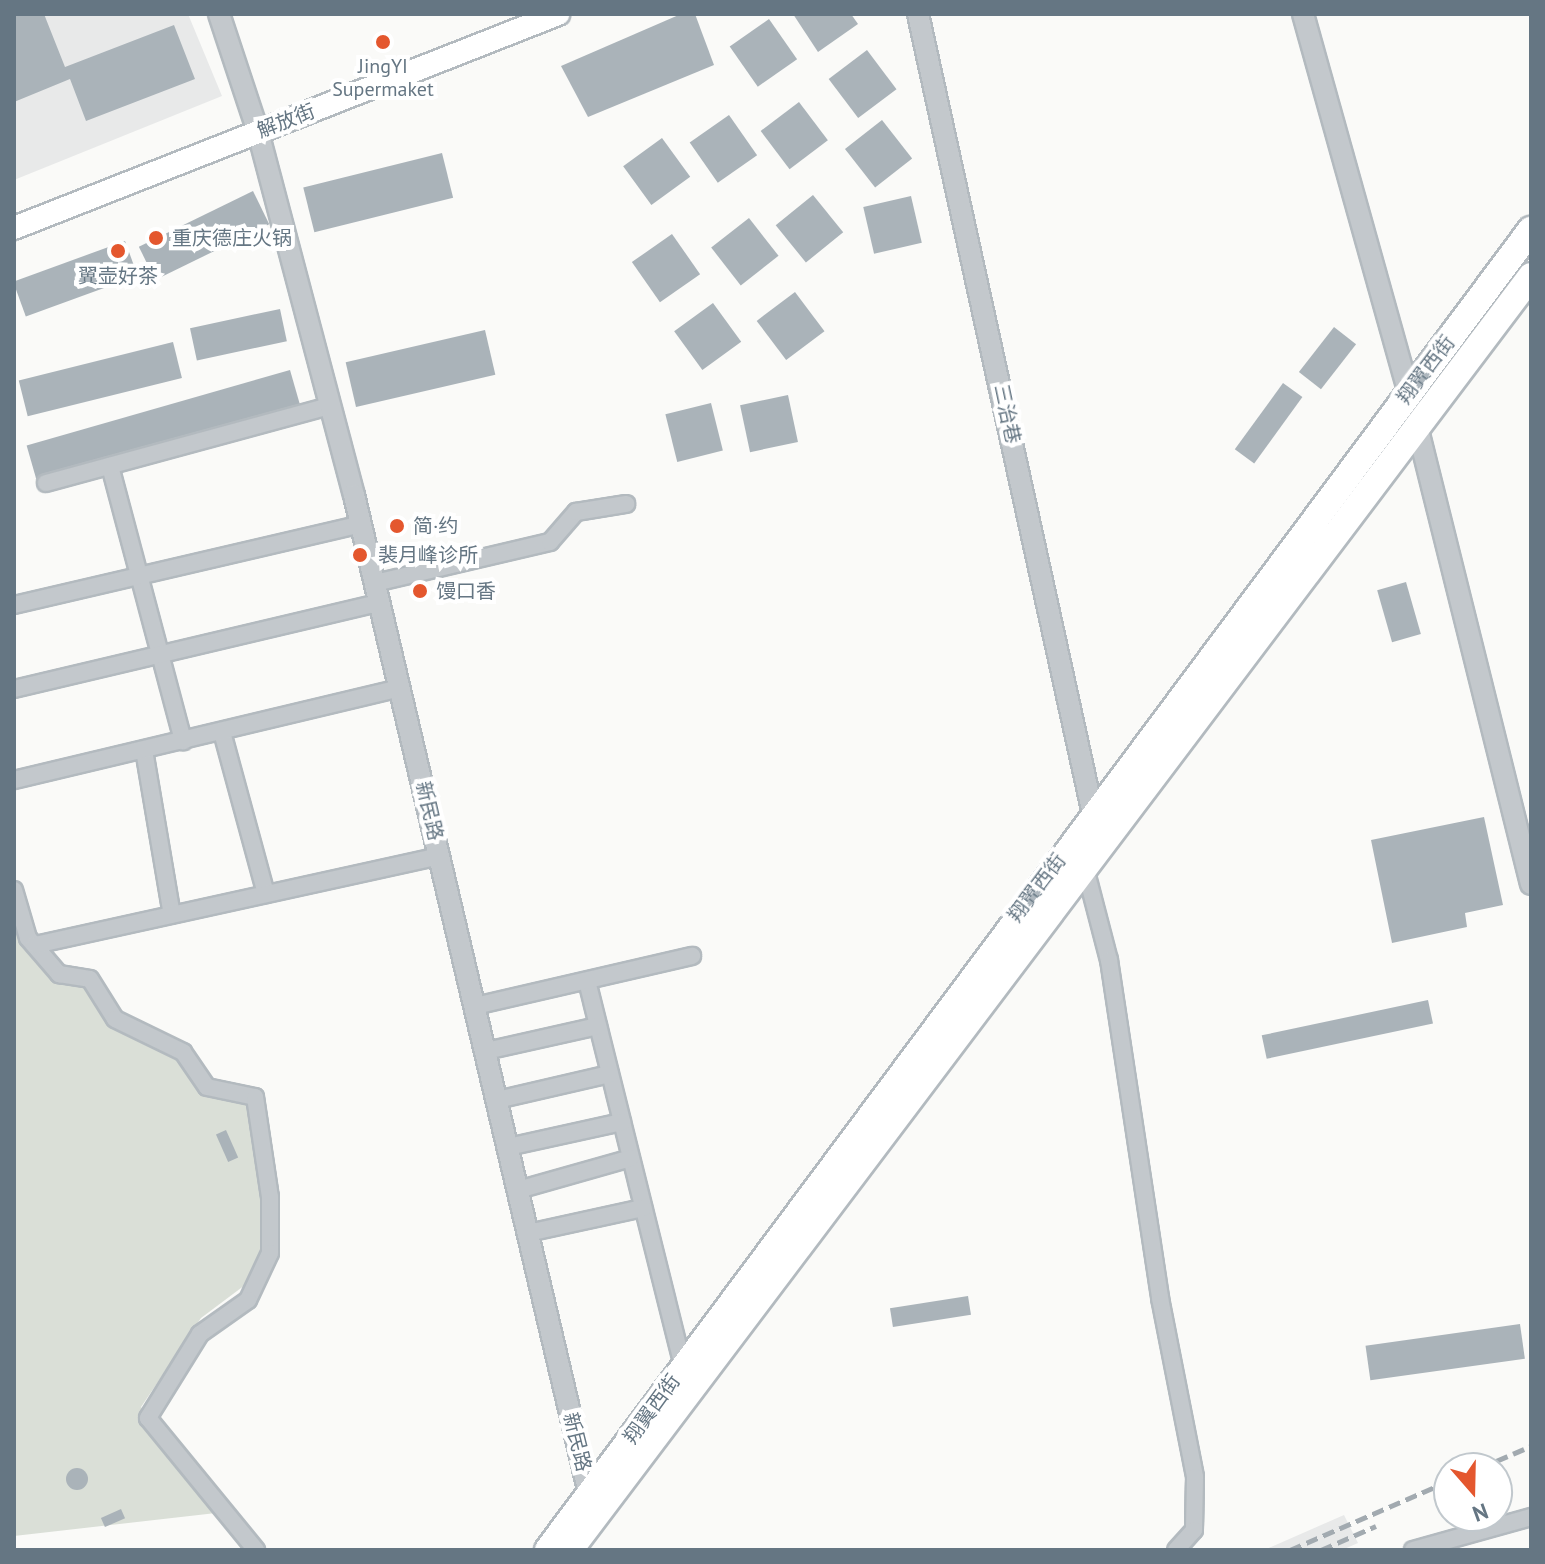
<!DOCTYPE html>
<meta charset="utf-8">
<style>
body{margin:0}
#map{position:relative;width:1545px;height:1564px;overflow:hidden;background:#fafaf8;font-family:"PT Sans","Noto Sans SC",sans-serif}
div>[style]{position:absolute}
.built>*{inset:0;background:#e8e9e9}
.green>*{inset:0;background:#dadfd7}
.building>*{inset:0;background:#aab3b9;transform-origin:0 0}
.round{border-radius:50%}
.roads{filter:drop-shadow(2px 0 #b3babf) drop-shadow(-2px 0 #b3babf) drop-shadow(0 2px #b3babf) drop-shadow(0 -2px #b3babf)}
.minor>*{height:16px;margin:-8px;padding:0 8px;transform-origin:8px;border-radius:8px;background:#c3c8cc}
.tertiary>*{height:20px;margin:-10px;padding:0 10px;transform-origin:10px;border-radius:10px;background:#c3c8cc}
.secondary>*{height:22px;margin:-11px;padding:0 11px;transform-origin:11px;border-radius:11px;background:#fff}
.primary>*{height:26px;margin:-13px;padding:0 13px;transform-origin:13px;border-radius:13px;background:#fff}
.rail>*{height:5px;margin-top:-2.5px;transform-origin:0;background:repeating-linear-gradient(90deg,#a2aab0 0 12px,transparent 0 18px)}
.dots>*{width:22px;height:22px;translate:-50% -50%;box-sizing:border-box;border:4px solid #fff;border-radius:50%}
span{translate:-50% -50%;white-space:nowrap;text-align:center;line-height:1.15;-webkit-text-stroke:8px #fff;paint-order:stroke}
.poi-label{font-size:20px;color:#657683}
.left{translate:0 -50%;text-align:left}
.street-label{font-size:20px;color:#657683}
.frame{position:absolute;inset:0;border:16px solid #657683;pointer-events:none}
.north{position:absolute;left:1433px;top:1452px;width:80px;height:80px;box-sizing:border-box;background:#fff;border:2px solid #c1c8cd;border-radius:50%;rotate:160deg;font-size:22px;font-weight:700;line-height:32px;text-align:center;color:#657683}
.north::after{content:'';display:block;margin:auto;width:28px;height:36px;background:#e4572e;clip-path:polygon(50% 0,100% 100%,50% 72%,0 100%)}
</style>
<div id="map">
<div class="built">
<div style="clip-path:polygon(14px 14px,188px 14px,222px 96px,14px 180px)"></div>
<div style="clip-path:polygon(1344px 1515px,1358px 1543px,1342px 1550px,1264px 1550px)"></div>
</div>
<div class="green">
<div style="clip-path:polygon(14px 891px,28px 938px,59px 974px,90px 979px,114px 1018px,189px 1055px,211px 1093px,255px 1097px,270px 1197px,261px 1273px,201px 1318px,141px 1407px,216px 1513px,14px 1536px)"></div>
</div>
<div class="building">
<div style="clip-path:polygon(14px 14px,44px 14px,65px 67px,174px 25px,195px 79px,86px 121px,70px 79px,14px 102px)"></div>
<div style="clip-path:polygon(681px 14px,695px 14px,714px 65px,588px 117px,561px 66px)"></div>
<div style="clip-path:polygon(793px 14px,851px 14px,858px 24px,818px 52px)"></div>
<div style="left:769px;top:19px;width:49px;height:48px;rotate:55deg"></div>
<div style="left:867px;top:50px;width:49px;height:48px;rotate:53deg"></div>
<div style="left:799px;top:102px;width:48px;height:48px;rotate:53deg"></div>
<div style="left:729px;top:115px;width:49px;height:48px;rotate:55deg"></div>
<div style="left:882px;top:120px;width:49px;height:47px;rotate:52deg"></div>
<div style="left:662px;top:138px;width:48px;height:48px;rotate:54deg"></div>
<div style="left:442px;top:153px;width:46px;height:143px;rotate:76deg"></div>
<div style="left:253px;top:191px;width:37px;height:127px;rotate:64deg"></div>
<div style="left:813px;top:195px;width:48px;height:48px;rotate:51deg"></div>
<div style="left:911px;top:196px;width:48px;height:49px;rotate:77deg"></div>
<div style="left:749px;top:218px;width:48px;height:48px;rotate:52deg"></div>
<div style="left:672px;top:234px;width:49px;height:49px;rotate:55deg"></div>
<div style="left:125px;top:241px;width:37px;height:119px;rotate:70deg"></div>
<div style="left:795px;top:292px;width:49px;height:48px;rotate:53deg"></div>
<div style="left:713px;top:303px;width:48px;height:48px;rotate:54deg"></div>
<div style="left:280px;top:309px;width:33px;height:92px;rotate:78deg"></div>
<div style="left:1334px;top:327px;width:28px;height:57px;rotate:38deg"></div>
<div style="left:485px;top:330px;width:46px;height:143px;rotate:77deg"></div>
<div style="left:173px;top:342px;width:37px;height:159px;rotate:76deg"></div>
<div style="left:290px;top:370px;width:37px;height:274px;rotate:74deg"></div>
<div style="left:1283px;top:383px;width:24px;height:82px;rotate:36deg"></div>
<div style="left:788px;top:395px;width:48px;height:49px;rotate:78deg"></div>
<div style="left:711px;top:403px;width:49px;height:47px;rotate:76deg"></div>
<div style="left:1406px;top:582px;width:54px;height:30px;rotate:74deg"></div>
<div style="clip-path:polygon(1484px 817px,1503px 905px,1465px 913px,1467px 927px,1392px 943px,1371px 840px)"></div>
<div style="left:1428px;top:1000px;width:24px;height:170px;rotate:78deg"></div>
<div style="left:226px;top:1130px;width:30px;height:11px;rotate:66deg"></div>
<div style="left:968px;top:1296px;width:19px;height:79px;rotate:81deg"></div>
<div style="left:1520px;top:1324px;width:35px;height:156px;rotate:82deg"></div>
<div class="round" style="left:66px;top:1468px;width:22px;height:22px"></div>
<div style="left:121px;top:1509px;width:10px;height:22px;rotate:66deg"></div>
</div>
<div class="roads">
<div class="minor">
<div style="left:110px;top:466px;width:285px;rotate:75.1deg"></div>
<div style="left:46px;top:483px;width:294px;rotate:-15.2deg"></div>
<div style="left:375px;top:583px;width:180px;rotate:-13.2deg"></div>
<div style="left:550px;top:542px;width:40px;rotate:-49deg"></div>
<div style="left:576px;top:512px;width:51px;rotate:-9.1deg"></div>
<div style="left:14px;top:605px;width:356px;rotate:-13.1deg"></div>
<div style="left:14px;top:689px;width:375px;rotate:-13.3deg"></div>
<div style="left:222px;top:732px;width:168px;rotate:74.8deg"></div>
<div style="left:144px;top:750px;width:167px;rotate:80.4deg"></div>
<div style="left:14px;top:780px;width:397px;rotate:-13.4deg"></div>
<div style="left:1085px;top:868px;width:95px;rotate:75.4deg"></div>
<div style="left:1109px;top:960px;width:342px;rotate:81.4deg"></div>
<div style="left:1160px;top:1298px;width:182px;rotate:78.9deg"></div>
<div style="left:1195px;top:1477px;width:53px;rotate:91.1deg"></div>
<div style="left:1194px;top:1530px;width:27px;rotate:132deg"></div>
<div style="left:14px;top:890px;width:50px;rotate:73.7deg"></div>
<div style="left:28px;top:938px;width:48px;rotate:49.3deg"></div>
<div style="left:59px;top:974px;width:31px;rotate:9deg"></div>
<div style="left:90px;top:979px;width:47px;rotate:58deg"></div>
<div style="left:115px;top:1019px;width:76px;rotate:25.9deg"></div>
<div style="left:183px;top:1052px;width:42px;rotate:55.6deg"></div>
<div style="left:207px;top:1087px;width:49px;rotate:11.8deg"></div>
<div style="left:255px;top:1097px;width:101px;rotate:81.5deg"></div>
<div style="left:270px;top:1197px;width:56px;rotate:90deg"></div>
<div style="left:270px;top:1253px;width:52px;rotate:115.1deg"></div>
<div style="left:248px;top:1300px;width:59px;rotate:144.7deg"></div>
<div style="left:200px;top:1334px;width:99px;rotate:121.8deg"></div>
<div style="left:148px;top:1418px;width:171px;rotate:50.7deg"></div>
<div style="left:35px;top:945px;width:414px;rotate:-12.4deg"></div>
<div style="left:587px;top:981px;width:398px;rotate:76deg"></div>
<div style="left:475px;top:1006px;width:223px;rotate:-13deg"></div>
<div style="left:486px;top:1051px;width:115px;rotate:-12.6deg"></div>
<div style="left:497px;top:1100px;width:116px;rotate:-13deg"></div>
<div style="left:508px;top:1147px;width:117px;rotate:-12.4deg"></div>
<div style="left:518px;top:1190px;width:117px;rotate:-15.8deg"></div>
<div style="left:528px;top:1233px;width:118px;rotate:-12.3deg"></div>
<div style="left:1413px;top:1550px;width:123px;rotate:-15.6deg"></div>
</div>
<div class="tertiary">
<div style="left:219px;top:14px;width:124px;rotate:71.7deg"></div>
<div style="left:258px;top:132px;width:375px;rotate:75.2deg"></div>
<div style="left:354px;top:495px;width:1026px;rotate:76.76deg"></div>
<div style="left:918px;top:14px;width:819px;rotate:77.66deg"></div>
<div style="left:1303px;top:14px;width:395px;rotate:74.4deg"></div>
<div style="left:1409px;top:394px;width:505px;rotate:76.02deg"></div>
</div>
<div class="secondary">
<div style="left:14px;top:228px;width:585px;rotate:-21.47deg"></div>
</div>
<div class="primary">
<div style="left:572px;top:1547px;width:1592px;rotate:-52.96deg"></div>
<div style="left:548px;top:1550px;width:1646px;rotate:-53.33deg"></div>
</div>
</div>
<div class="rail">
<div style="left:1480px;top:1468px;width:56px;rotate:-23.3deg"></div>
<div style="left:1290px;top:1550px;width:173px;rotate:-23.5deg"></div>
<div style="left:1321px;top:1550px;width:60px;rotate:-23.6deg"></div>
</div>
<div class="dots">
<div style="left:383px;top:42px;background:#e4572e"></div>
<div style="left:156px;top:238px;background:#e4572e"></div>
<div style="left:118px;top:251px;background:#e4572e"></div>
<div style="left:397px;top:526px;background:#e4572e"></div>
<div style="left:360px;top:555px;background:#e4572e"></div>
<div style="left:420px;top:591px;background:#e4572e"></div>
</div>
<div class="poi-label">
<span style="left:383px;top:78px">JingYI<br>Supermaket</span>
<span class="left" style="left:172px;top:238px">重庆德庄火锅</span>
<span style="left:118px;top:276px">翼壶好茶</span>
<span class="left" style="left:413px;top:526px">简·约</span>
<span class="left" style="left:378px;top:555px">裴月峰诊所</span>
<span class="left" style="left:436px;top:591px">馒口香</span>
</div>
<div class="street-label">
<span style="left:286px;top:121px;rotate:-21deg">解放街</span>
<span style="left:1426px;top:370px;rotate:-53deg">翔翼西街</span>
<span style="left:1007px;top:414px;rotate:78deg">三治巷</span>
<span style="left:429px;top:811px;rotate:77deg">新民路</span>
<span style="left:1037px;top:888px;rotate:-53deg">翔翼西街</span>
<span style="left:652px;top:1409px;rotate:-54deg">翔翼西街</span>
<span style="left:577px;top:1442px;rotate:76deg">新民路</span>
</div>
<div class="frame"></div>
<div class="north">N</div>
</div>
